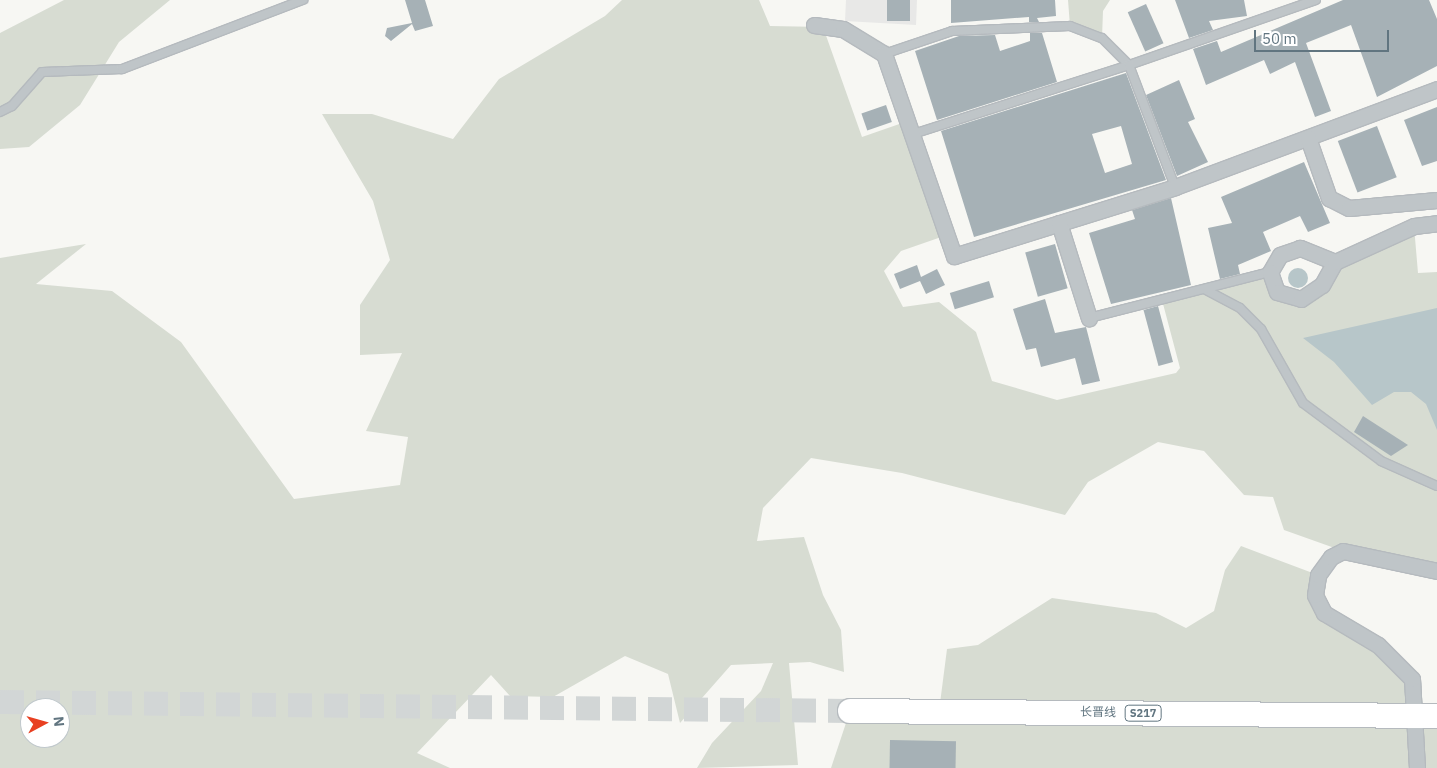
<!DOCTYPE html>
<meta charset="utf-8">
<style>
body{margin:0}
#map{position:relative;width:1437px;height:768px;overflow:hidden;background:#f7f7f3;font-family:"IBM Plex Sans","Noto Sans SC",sans-serif}
div>[style]{position:absolute}
.built>*{inset:0;background:#e8e8e7}
.green>*{inset:0;background:#d7dcd2}
.water>*{inset:0;background:#b7c6c9}
.round{border-radius:50%}
.building>*{inset:0;background:#a6b1b6;transform-origin:0 0}
.primary-tunnel>*{height:24px;margin-top:-12px;transform-origin:0;background:repeating-linear-gradient(90deg,#d2d6d6 0 24px,transparent 0 36px)}
.roads{filter:drop-shadow(1px 0 #b5babe) drop-shadow(-1px 0 #b5babe) drop-shadow(0 1px #b5babe) drop-shadow(0 -1px #b5babe)}
.lane>*{height:8px;margin:-4px;padding:0 4px;transform-origin:4px;border-radius:4px;background:#bfc5c8}
.street>*{height:15px;margin:-7.5px;padding:0 7.5px;transform-origin:7.5px;border-radius:7.5px;background:#bfc5c8}
.primary>*{height:24px;margin:-12px;padding:0 12px;transform-origin:12px;border-radius:12px;background:#fff}
span{translate:-50% -50%;white-space:nowrap;text-align:center;line-height:1.15;-webkit-text-stroke:5px #fff;paint-order:stroke}
.shield-label span{padding:1px 4px;background:#fff;border:1px solid;border-radius:4px;-webkit-text-stroke-width:0}
.shield-label{font-size:11px;color:#617580;font-weight:700}
.street-label{font-size:12px;color:#617580}
.north{position:absolute;left:20px;top:698px;width:50px;height:50px;box-sizing:border-box;background:#fff;border:1px solid #c0c8cc;border-radius:50%;rotate:84deg;font-size:14px;font-weight:700;line-height:20px;text-align:center;color:#617580}
.north::after{content:'';display:block;margin:auto;width:18px;height:22px;background:#e84022;clip-path:polygon(50% 0,100% 100%,50% 72%,0 100%)}
.scale{position:absolute;left:1254px;top:30px;width:135px;height:22px;box-sizing:border-box;border:2px solid #617580;border-top:0;padding-left:6px;font-size:15px;line-height:18px;white-space:nowrap;color:#617580;-webkit-text-stroke:4px #fff;paint-order:stroke}
</style>
<div id="map">
<div class="built">
<div style="clip-path:polygon(846px 0,917px 0,916px 25px,845px 21px)"></div>
</div>
<div class="green">
<div style="clip-path:polygon(64px 0,170px 0,119px 42px,80px 105px,29px 147px,0 149px,0 33px)"></div>
<div style="clip-path:polygon(evenodd,622px 0,759px 0,770px 26px,823px 27px,862px 137px,908px 121px,947px 235px,901px 251px,884px 271px,903px 307px,939px 302px,976px 332px,992px 381px,1057px 400px,1176px 373px,1180px 368px,1162px 300px,1270px 272px,1277px 292px,1301px 299px,1335px 262px,1414px 226px,1418px 273px,1437px 272px,1437px 571px,1343px 551px,1284px 530px,1273px 497px,1244px 495px,1204px 451px,1158px 442px,1088px 482px,1065px 515px,902px 473px,811px 458px,763px 508px,757px 541px,804px 537px,823px 595px,841px 630px,844px 672px,810px 662px,789px 663px,798px 765px,697px 768px,712px 743px,761px 691px,773px 663px,731px 665px,680px 723px,668px 674px,625px 656px,553px 697px,510px 696px,491px 675px,417px 753px,450px 768px,0 768px,0 258px,86px 244px,36px 284px,112px 291px,181px 342px,294px 499px,400px 485px,408px 437px,366px 431px,402px 353px,360px 355px,360px 305px,390px 260px,373px 201px,322px 114px,372px 114px,453px 139px,499px 79px,605px 16px,622px 0,30px 708px,60px 708px,60px 738px,30px 738px,30px 708px)"></div>
<div style="clip-path:polygon(1068px 0,1110px 0,1103px 11px,1102px 38px,1070px 26px)"></div>
<div style="clip-path:polygon(1241px 546px,1318px 575px,1315px 595px,1412px 679px,1417px 768px,831px 768px,850px 711px,939px 711px,947px 649px,978px 645px,1052px 598px,1156px 613px,1186px 628px,1214px 611px,1225px 570px)"></div>
<div style="clip-path:polygon(1424px 716px,1437px 716px,1437px 768px,1420px 768px)"></div>
</div>
<div class="water">
<div class="round" style="left:1288px;top:268px;width:20px;height:20px"></div>
<div style="clip-path:polygon(1437px 308px,1437px 430px,1426px 404px,1411px 392px,1394px 392px,1372px 405px,1334px 362px,1303px 338px)"></div>
</div>
<div class="building">
<div style="clip-path:polygon(405px 0,425px 0,433px 26px,415px 31px,412px 24px,391px 41px,385px 36px,387px 28px,412px 23px)"></div>
<div style="left:887px;top:0;width:23px;height:21px"></div>
<div style="clip-path:polygon(951px 0,1055px 0,1056px 16px,1037px 18px,1039px 22px,1029px 22px,1029px 17px,951px 23px)"></div>
<div style="clip-path:polygon(1175px 0,1244px 0,1247px 16px,1209px 21px,1213px 30px,1189px 38px)"></div>
<div style="clip-path:polygon(1343px 0,1429px 0,1437px 19px,1437px 66px,1377px 97px,1351px 25px,1306px 43px,1331px 111px,1315px 117px,1295px 62px,1270px 74px,1264px 60px,1206px 85px,1193px 49px,1217px 41px,1221px 52px)"></div>
<div style="left:1146px;top:4px;width:43px;height:20px;rotate:66deg"></div>
<div style="clip-path:polygon(1030px 33px,1042px 33px,1057px 82px,937px 120px,915px 51px,959px 36px,995px 35px,1000px 51px,1030px 41px)"></div>
<div style="clip-path:polygon(evenodd,1126px 73px,1166px 180px,974px 237px,941px 131px,1126px 73px,1121px 126px,1132px 164px,1105px 173px,1092px 134px,1121px 126px)"></div>
<div style="clip-path:polygon(1179px 80px,1195px 119px,1188px 122px,1208px 162px,1177px 176px,1146px 95px)"></div>
<div style="left:886px;top:105px;width:18px;height:26px;rotate:71deg"></div>
<div style="clip-path:polygon(1437px 107px,1437px 161px,1422px 166px,1404px 120px)"></div>
<div style="left:1377px;top:126px;width:55px;height:42px;rotate:69deg"></div>
<div style="clip-path:polygon(1304px 162px,1330px 223px,1308px 232px,1300px 216px,1263px 232px,1271px 251px,1238px 265px,1240px 274px,1220px 279px,1208px 228px,1232px 223px,1221px 197px)"></div>
<div style="clip-path:polygon(1171px 198px,1191px 285px,1111px 304px,1089px 233px,1135px 219px,1132px 210px)"></div>
<div style="left:1055px;top:244px;width:46px;height:31px;rotate:74deg"></div>
<div style="clip-path:polygon(917px 265px,921px 277px,937px 269px,945px 285px,926px 294px,920px 281px,900px 289px,894px 274px)"></div>
<div style="left:989px;top:281px;width:17px;height:41px;rotate:73deg"></div>
<div style="clip-path:polygon(1045px 299px,1055px 333px,1086px 327px,1100px 381px,1082px 385px,1075px 358px,1041px 367px,1036px 348px,1026px 350px,1013px 309px)"></div>
<div style="left:1158px;top:306px;width:58px;height:15px;rotate:75deg"></div>
<div style="clip-path:polygon(1363px 416px,1408px 445px,1391px 456px,1354px 432px)"></div>
<div style="left:890px;top:740px;width:66px;height:28px;rotate:1deg"></div>
</div>
<div class="primary-tunnel">
<div style="left:0;top:702px;width:850px;rotate:0.61deg"></div>
</div>
<div class="roads">
<div class="lane">
<div style="left:884px;top:54px;width:72px;rotate:-18.7deg"></div>
<div style="left:952px;top:31px;width:118px;rotate:-2.4deg"></div>
<div style="left:1070px;top:26px;width:34px;rotate:21deg"></div>
<div style="left:1102px;top:38px;width:38px;rotate:45deg"></div>
<div style="left:1129px;top:65px;width:198px;rotate:-19.2deg"></div>
<div style="left:0;top:112px;width:13px;rotate:-27deg"></div>
<div style="left:12px;top:106px;width:45px;rotate:-48.6deg"></div>
<div style="left:42px;top:72px;width:80px;rotate:-2.1deg"></div>
<div style="left:122px;top:69px;width:194px;rotate:-20.9deg"></div>
<div style="left:913px;top:134px;width:227px;rotate:-17.7deg"></div>
<div style="left:1129px;top:65px;width:130px;rotate:69.3deg"></div>
<div style="left:1206px;top:290px;width:38px;rotate:28deg"></div>
<div style="left:1240px;top:308px;width:30px;rotate:45deg"></div>
<div style="left:1261px;top:329px;width:85px;rotate:60.4deg"></div>
<div style="left:1303px;top:403px;width:97px;rotate:36.6deg"></div>
<div style="left:1381px;top:461px;width:61px;rotate:24.1deg"></div>
<div style="left:1089px;top:318px;width:187px;rotate:-14.3deg"></div>
</div>
<div class="street">
<div style="left:814px;top:25px;width:29px;rotate:8deg"></div>
<div style="left:843px;top:29px;width:48px;rotate:31.4deg"></div>
<div style="left:884px;top:54px;width:214px;rotate:70.9deg"></div>
<div style="left:954px;top:256px;width:232px;rotate:-17.3deg"></div>
<div style="left:1175px;top:187px;width:280px;rotate:-20.5deg"></div>
<div style="left:1308px;top:138px;width:64px;rotate:70.7deg"></div>
<div style="left:1329px;top:198px;width:22px;rotate:27deg"></div>
<div style="left:1349px;top:208px;width:88px;rotate:-5.2deg"></div>
<div style="left:1059px;top:223px;width:100px;rotate:72.5deg"></div>
<div style="left:1335px;top:262px;width:38px;rotate:-158deg"></div>
<div style="left:1300px;top:248px;width:21px;rotate:161deg"></div>
<div style="left:1280px;top:255px;width:20px;rotate:120deg"></div>
<div style="left:1270px;top:272px;width:21px;rotate:71deg"></div>
<div style="left:1277px;top:292px;width:25px;rotate:16deg"></div>
<div style="left:1301px;top:299px;width:25px;rotate:-34deg"></div>
<div style="left:1322px;top:285px;width:26px;rotate:-61deg"></div>
<div style="left:1335px;top:262px;width:87px;rotate:-24.5deg"></div>
<div style="left:1414px;top:226px;width:23px;rotate:-7deg"></div>
<div style="left:1417px;top:768px;width:89px;rotate:-93.2deg"></div>
<div style="left:1412px;top:679px;width:48px;rotate:-135deg"></div>
<div style="left:1378px;top:645px;width:63px;rotate:-149.3deg"></div>
<div style="left:1324px;top:613px;width:20px;rotate:-117deg"></div>
<div style="left:1315px;top:595px;width:20px;rotate:-81deg"></div>
<div style="left:1318px;top:575px;width:22px;rotate:-54deg"></div>
<div style="left:1331px;top:557px;width:13px;rotate:-27deg"></div>
<div style="left:1343px;top:551px;width:96px;rotate:12deg"></div>
</div>
<div class="primary">
<div style="left:850px;top:711px;width:587px;rotate:0.49deg"></div>
</div>
</div>
<div class="shield-label">
<span style="left:1143px;top:713px">S217</span>
</div>
<div class="street-label">
<span style="left:1098px;top:712px;rotate:1deg">长晋线</span>
</div>
<div class="north">N</div>
<div class="scale">50 m</div>
</div>
